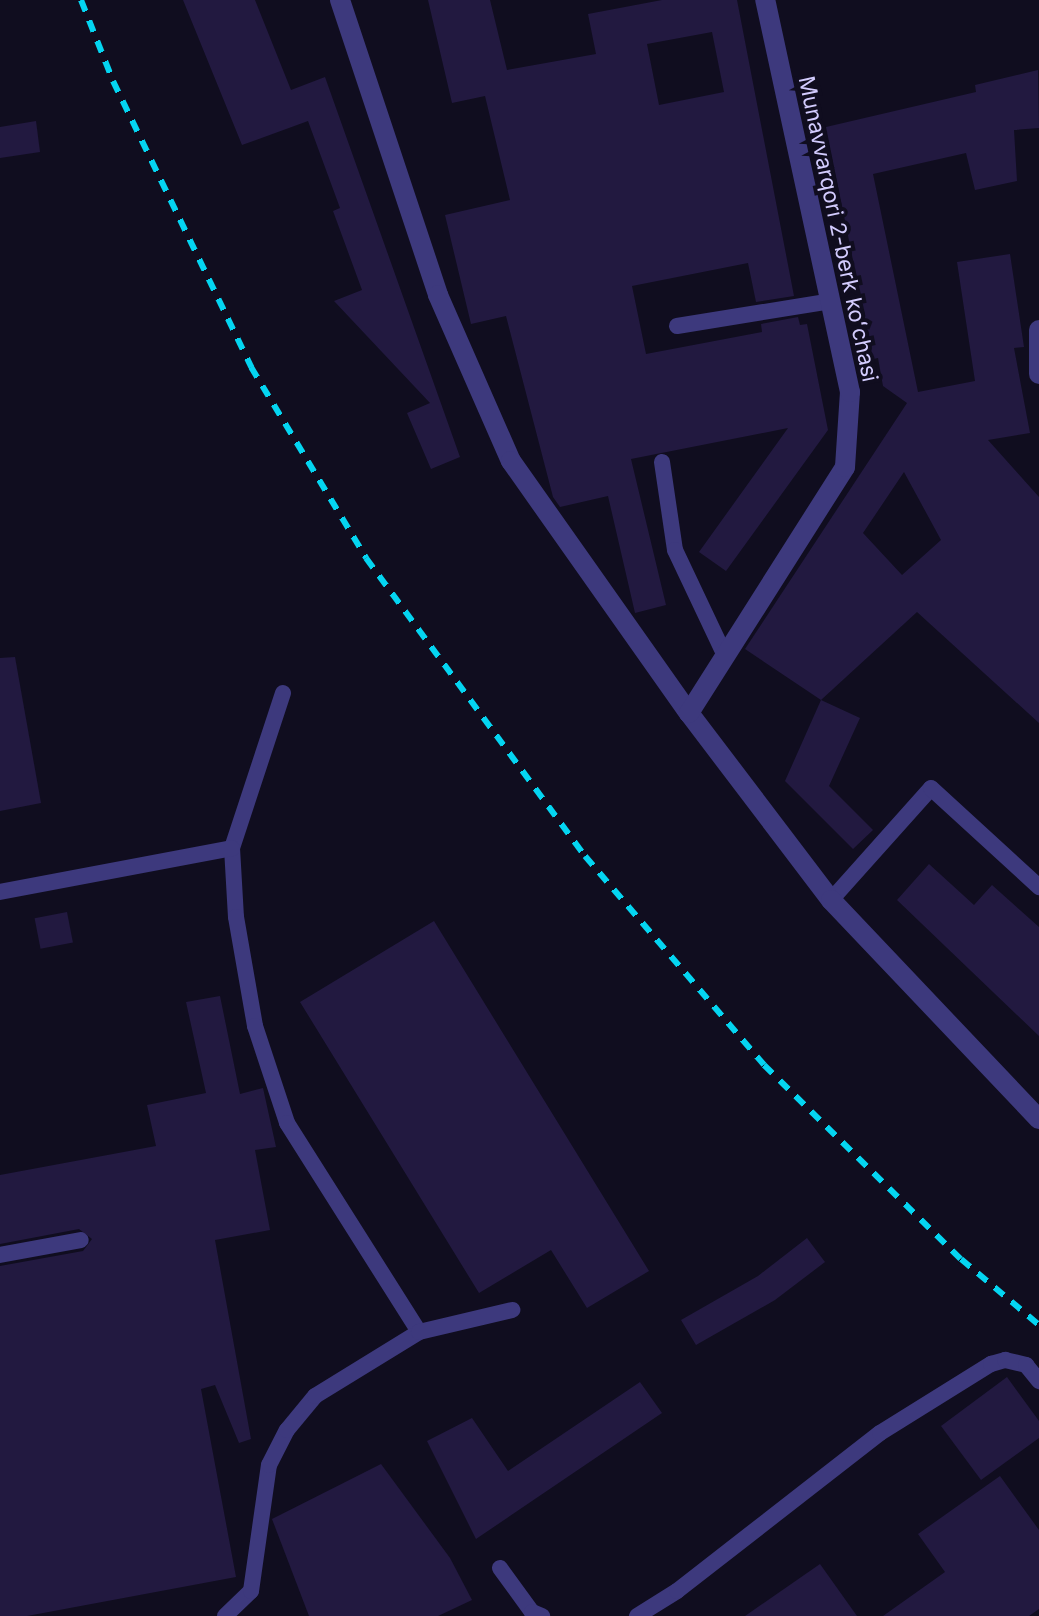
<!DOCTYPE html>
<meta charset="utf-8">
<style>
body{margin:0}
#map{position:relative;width:1039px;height:1616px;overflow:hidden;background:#100d1f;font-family:Inter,sans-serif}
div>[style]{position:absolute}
.building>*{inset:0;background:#221940;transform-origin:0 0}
.lane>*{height:16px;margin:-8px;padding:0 8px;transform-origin:8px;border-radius:8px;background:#3d397d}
.street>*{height:20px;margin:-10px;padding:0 10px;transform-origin:10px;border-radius:10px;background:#3d397d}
.rail>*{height:6px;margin-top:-3px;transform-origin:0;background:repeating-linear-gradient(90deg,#04d5f1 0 12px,transparent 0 22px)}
span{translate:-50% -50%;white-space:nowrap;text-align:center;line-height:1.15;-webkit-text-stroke:8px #100d1f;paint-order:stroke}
.street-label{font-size:22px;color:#d3ccfe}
</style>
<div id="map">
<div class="building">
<div style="clip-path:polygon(183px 0,255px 0,291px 90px,325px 77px,460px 457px,431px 469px,407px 413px,430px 403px,334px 301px,362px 290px,333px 211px,340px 208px,308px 121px,242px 145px)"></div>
<div style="clip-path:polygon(evenodd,428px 0,490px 0,507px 70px,596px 54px,588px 14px,662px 0,737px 0,794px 296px,756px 302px,748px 263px,632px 286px,646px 354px,762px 332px,761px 324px,798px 317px,800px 325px,807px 324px,828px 430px,726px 571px,699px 552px,788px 428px,631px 459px,666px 605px,635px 613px,608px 496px,560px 507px,553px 497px,506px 316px,471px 324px,445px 215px,510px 200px,485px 96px,452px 103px,428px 0,712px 32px,724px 92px,659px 105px,647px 44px,712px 32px)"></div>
<div style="clip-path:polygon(evenodd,1038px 70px,1039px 128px,1014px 130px,1017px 181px,975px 190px,966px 153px,873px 174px,918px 392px,975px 381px,957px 262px,1010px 254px,1024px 347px,1014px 348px,1030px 433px,988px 440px,1039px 497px,1039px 723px,917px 612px,821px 700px,745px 649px,907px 403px,883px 386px,878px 358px,873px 359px,826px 127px,976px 92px,975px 85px,1038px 70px,904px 472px,941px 540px,902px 575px,863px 533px,904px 472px)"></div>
<div style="clip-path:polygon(36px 121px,40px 152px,0 158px,0 127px)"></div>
<div style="clip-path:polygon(15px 657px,41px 803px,0 811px,0 658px)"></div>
<div style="clip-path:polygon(821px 700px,860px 718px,829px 786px,873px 830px,853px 849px,785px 781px)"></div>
<div style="clip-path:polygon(929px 864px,974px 905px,992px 885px,1039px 927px,1039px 1036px,897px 900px)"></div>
<div style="left:67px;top:912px;width:31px;height:33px;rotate:79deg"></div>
<div style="clip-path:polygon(434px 921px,649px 1271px,587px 1308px,551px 1250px,479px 1293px,300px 1002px)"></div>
<div style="clip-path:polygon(220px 996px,240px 1094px,263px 1088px,276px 1147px,255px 1150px,270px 1230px,215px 1240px,251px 1439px,239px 1443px,215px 1385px,201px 1389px,236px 1577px,27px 1616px,0 1616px,0 1266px,83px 1251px,92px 1239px,79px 1229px,0 1244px,0 1175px,156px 1146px,147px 1105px,206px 1093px,186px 1002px)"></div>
<div style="clip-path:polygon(807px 1238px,825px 1262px,775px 1300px,696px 1345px,681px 1320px,758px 1276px)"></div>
<div style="clip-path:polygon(1007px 1377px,1039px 1421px,1039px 1438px,981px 1480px,941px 1426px)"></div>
<div style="clip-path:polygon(640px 1382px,662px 1413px,476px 1539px,427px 1441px,472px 1418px,508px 1471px)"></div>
<div style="clip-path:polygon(381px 1464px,450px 1558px,472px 1600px,438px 1616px,309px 1616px,272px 1519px)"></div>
<div style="clip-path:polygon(1000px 1476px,1039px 1530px,1039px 1609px,1029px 1616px,883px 1616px,945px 1572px,918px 1534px)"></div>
<div style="clip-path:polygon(820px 1564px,857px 1616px,745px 1616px)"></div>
</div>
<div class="lane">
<div style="left:677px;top:326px;width:156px;rotate:-9.2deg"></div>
<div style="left:662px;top:462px;width:89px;rotate:81.6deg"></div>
<div style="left:675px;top:550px;width:117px;rotate:64.7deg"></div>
<div style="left:283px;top:693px;width:163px;rotate:108.2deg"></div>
<div style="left:232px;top:848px;width:69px;rotate:86.7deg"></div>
<div style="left:236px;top:917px;width:111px;rotate:80.1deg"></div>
<div style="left:255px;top:1026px;width:102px;rotate:71.7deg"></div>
<div style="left:287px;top:1123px;width:247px;rotate:57.7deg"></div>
<div style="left:0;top:892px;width:236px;rotate:-10.7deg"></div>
<div style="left:831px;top:900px;width:150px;rotate:-48.2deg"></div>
<div style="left:931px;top:788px;width:147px;rotate:42.5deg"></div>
<div style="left:0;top:1255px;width:82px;rotate:-10.5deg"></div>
<div style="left:500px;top:1568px;width:54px;rotate:54deg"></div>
<div style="left:532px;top:1612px;width:11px;rotate:22deg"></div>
<div style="left:225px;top:1616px;width:36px;rotate:-44deg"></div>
<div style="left:251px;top:1591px;width:127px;rotate:-81.9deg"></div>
<div style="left:269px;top:1465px;width:39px;rotate:-63deg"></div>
<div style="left:287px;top:1430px;width:44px;rotate:-50.5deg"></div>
<div style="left:315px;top:1396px;width:122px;rotate:-31.6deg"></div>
<div style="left:419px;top:1332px;width:96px;rotate:-13.3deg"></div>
<div style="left:637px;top:1616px;width:47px;rotate:-32deg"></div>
<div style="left:677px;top:1591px;width:257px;rotate:-37.9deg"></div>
<div style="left:880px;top:1433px;width:131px;rotate:-31.9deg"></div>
<div style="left:991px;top:1364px;width:15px;rotate:-16deg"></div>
<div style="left:1005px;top:1360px;width:22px;rotate:13deg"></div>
<div style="left:1026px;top:1365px;width:21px;rotate:51deg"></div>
</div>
<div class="street">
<div style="left:340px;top:0;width:311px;rotate:71.6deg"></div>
<div style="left:438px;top:295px;width:181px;rotate:66.3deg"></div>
<div style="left:511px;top:461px;width:309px;rotate:54.8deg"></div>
<div style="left:689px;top:713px;width:235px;rotate:52.8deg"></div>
<div style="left:831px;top:900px;width:302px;rotate:46.5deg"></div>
<div style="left:1039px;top:330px;width:44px;rotate:90deg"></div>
<div style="left:689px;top:713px;width:291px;rotate:-57.6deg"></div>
<div style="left:845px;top:467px;width:75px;rotate:-86.2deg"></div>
<div style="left:850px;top:392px;width:401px;rotate:-102.2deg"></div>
</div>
<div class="rail">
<div style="left:81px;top:0;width:87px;rotate:68.4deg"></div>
<div style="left:113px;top:81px;width:318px;rotate:64.2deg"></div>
<div style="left:251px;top:367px;width:223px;rotate:58.9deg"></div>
<div style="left:366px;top:558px;width:370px;rotate:53.7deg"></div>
<div style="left:585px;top:856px;width:275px;rotate:49.4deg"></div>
<div style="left:764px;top:1065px;width:276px;rotate:44.6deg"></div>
<div style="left:961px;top:1259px;width:102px;rotate:40.2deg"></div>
</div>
<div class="street-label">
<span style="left:838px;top:229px;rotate:78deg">Munavvarqori 2-berk koʻchasi</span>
</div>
</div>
